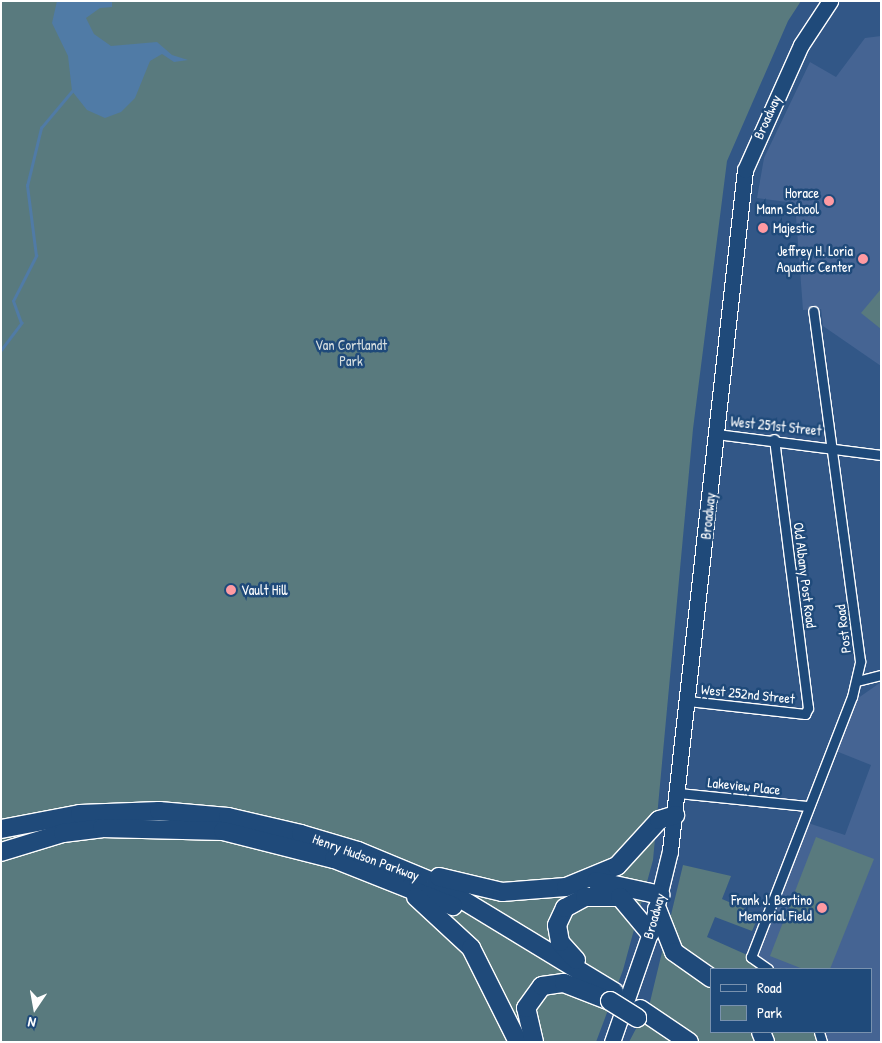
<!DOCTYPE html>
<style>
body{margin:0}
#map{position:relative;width:882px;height:1043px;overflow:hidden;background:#325787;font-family:"Patrick Hand",sans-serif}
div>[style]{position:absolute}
.built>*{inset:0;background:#456493}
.green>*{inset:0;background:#597a7e}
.water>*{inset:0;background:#507ba6}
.stream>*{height:2.5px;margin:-1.25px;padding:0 1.25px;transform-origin:1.25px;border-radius:1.25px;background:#507ba6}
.roads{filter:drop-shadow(1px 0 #fff) drop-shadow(-1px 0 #fff) drop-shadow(0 1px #fff) drop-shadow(0 -1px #fff)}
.minor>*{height:9px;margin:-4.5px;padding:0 4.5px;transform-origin:4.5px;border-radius:4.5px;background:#1f4a7a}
.primary>*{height:15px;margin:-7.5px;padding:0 7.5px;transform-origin:7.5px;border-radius:7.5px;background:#1f4a7a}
.motorway>*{height:18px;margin:-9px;padding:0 9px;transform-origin:9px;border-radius:9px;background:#1f4a7a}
.bridges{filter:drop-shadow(1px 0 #fff) drop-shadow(-1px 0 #fff) drop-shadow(0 1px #fff) drop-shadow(0 -1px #fff)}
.motorway-bridge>*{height:18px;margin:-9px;padding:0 9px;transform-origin:9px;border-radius:9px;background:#1f4a7a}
.dots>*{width:14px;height:14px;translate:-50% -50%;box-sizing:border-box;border:2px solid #1f4a7a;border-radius:50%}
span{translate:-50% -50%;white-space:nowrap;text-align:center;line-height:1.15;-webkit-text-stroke:5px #1f4a7a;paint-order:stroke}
.street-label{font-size:14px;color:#fff}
.poi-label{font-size:14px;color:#fff}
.right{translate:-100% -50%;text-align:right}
.left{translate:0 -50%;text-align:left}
.park-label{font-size:14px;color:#d6dedf}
.frame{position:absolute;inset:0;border:2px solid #fff;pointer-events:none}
.legend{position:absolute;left:710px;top:968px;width:162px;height:65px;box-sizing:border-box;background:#1f4a7a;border:1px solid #7992af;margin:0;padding:6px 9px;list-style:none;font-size:15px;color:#fff}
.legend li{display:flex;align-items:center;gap:10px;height:25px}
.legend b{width:25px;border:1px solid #7992af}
.north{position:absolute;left:10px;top:983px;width:50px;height:50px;-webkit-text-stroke:4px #1f4a7a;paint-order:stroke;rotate:192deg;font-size:14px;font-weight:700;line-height:20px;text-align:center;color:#fff}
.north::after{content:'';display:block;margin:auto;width:18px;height:22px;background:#fff;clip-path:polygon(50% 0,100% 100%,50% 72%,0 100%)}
</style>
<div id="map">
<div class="built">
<div style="clip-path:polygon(881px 36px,881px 366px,823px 326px,821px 309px,803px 310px,795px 203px,757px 198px,764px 158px,810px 62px,836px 77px,865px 38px)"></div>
<div style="clip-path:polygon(881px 682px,881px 1042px,824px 1042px,822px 1032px,871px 1032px,871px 969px,771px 969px,758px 958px,808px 823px,845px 835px,871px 765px,836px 751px,854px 701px)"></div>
</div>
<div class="green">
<div style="clip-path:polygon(1px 1px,801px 1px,788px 21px,727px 161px,693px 429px,653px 860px,623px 970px,596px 1042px,1px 1042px)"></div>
<div style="clip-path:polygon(881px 289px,881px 329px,861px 313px)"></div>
<div style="clip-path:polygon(816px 837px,874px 859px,830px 969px,803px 969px,770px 956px)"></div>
<div style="clip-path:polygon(683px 865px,731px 876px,722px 899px,759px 915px,752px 931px,715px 917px,707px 937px,745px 954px,762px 969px,711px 969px,711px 1032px,814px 1032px,818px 1042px,629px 1042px,650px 1002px)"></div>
</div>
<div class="water">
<div style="clip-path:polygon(57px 1px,112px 1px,112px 7px,100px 8px,86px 18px,94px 34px,111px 46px,157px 42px,172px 55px,188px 60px,174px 62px,162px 54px,150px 61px,135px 98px,121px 112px,105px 118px,87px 110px,72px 91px,68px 56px,52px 23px)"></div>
</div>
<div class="stream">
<div style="left:1px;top:350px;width:34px;rotate:-53deg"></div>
<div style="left:21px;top:323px;width:23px;rotate:-110deg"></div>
<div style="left:13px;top:301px;width:51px;rotate:-62.9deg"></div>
<div style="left:36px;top:256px;width:71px;rotate:-97.3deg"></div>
<div style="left:27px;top:186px;width:60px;rotate:-76.4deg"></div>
<div style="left:41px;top:128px;width:48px;rotate:-50deg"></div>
</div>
<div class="roads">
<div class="minor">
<div style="left:717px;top:434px;width:165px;rotate:7.3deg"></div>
<div style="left:857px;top:681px;width:25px;rotate:-14deg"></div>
<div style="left:688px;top:701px;width:118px;rotate:6.3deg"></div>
<div style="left:805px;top:714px;width:7px;rotate:-63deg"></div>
<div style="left:808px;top:708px;width:271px;rotate:-97.2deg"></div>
<div style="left:678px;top:793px;width:130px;rotate:5.8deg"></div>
<div style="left:768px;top:969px;width:21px;rotate:-145deg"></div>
<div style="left:751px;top:957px;width:279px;rotate:-68.8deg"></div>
<div style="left:852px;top:697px;width:37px;rotate:-77deg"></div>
<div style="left:860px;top:661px;width:353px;rotate:-97.6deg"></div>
<div style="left:819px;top:1032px;width:10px;rotate:73deg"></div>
</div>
<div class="primary">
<div style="left:612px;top:1042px;width:115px;rotate:-70.8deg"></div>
<div style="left:650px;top:933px;width:84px;rotate:-76.3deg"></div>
<div style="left:670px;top:851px;width:685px;rotate:-83.72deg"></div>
<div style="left:745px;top:170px;width:137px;rotate:-65.9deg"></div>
<div style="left:801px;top:45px;width:53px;rotate:-56.6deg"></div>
</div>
<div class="motorway">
<div style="left:1px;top:829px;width:80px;rotate:-10.8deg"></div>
<div style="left:80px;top:814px;width:79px;rotate:-2.2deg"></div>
<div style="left:159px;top:811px;width:69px;rotate:5deg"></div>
<div style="left:228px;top:817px;width:75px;rotate:13.1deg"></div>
<div style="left:301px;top:834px;width:59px;rotate:16.6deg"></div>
<div style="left:358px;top:851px;width:83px;rotate:22.6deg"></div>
<div style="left:435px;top:883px;width:210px;rotate:31.3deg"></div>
<div style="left:1px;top:852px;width:65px;rotate:-17deg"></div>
<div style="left:63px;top:833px;width:39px;rotate:-7deg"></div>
<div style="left:102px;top:828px;width:121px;rotate:1.4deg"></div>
<div style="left:223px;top:831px;width:114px;rotate:14.2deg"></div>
<div style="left:334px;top:859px;width:128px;rotate:21.6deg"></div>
<div style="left:439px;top:877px;width:65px;rotate:13.4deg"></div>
<div style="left:502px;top:892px;width:64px;rotate:-4.5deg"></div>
<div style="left:566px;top:887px;width:55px;rotate:-22.4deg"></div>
<div style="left:617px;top:866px;width:62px;rotate:-47.6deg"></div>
<div style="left:659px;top:820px;width:17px;rotate:-17deg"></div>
<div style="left:596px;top:881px;width:66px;rotate:12.2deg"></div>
<div style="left:416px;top:897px;width:75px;rotate:42.8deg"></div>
<div style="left:471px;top:948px;width:105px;rotate:63.4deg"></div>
<div style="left:657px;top:909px;width:46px;rotate:68.4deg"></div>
<div style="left:674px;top:952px;width:45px;rotate:35.1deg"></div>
<div style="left:576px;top:960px;width:24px;rotate:-132deg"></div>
<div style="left:560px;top:942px;width:17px;rotate:-100deg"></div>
<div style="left:557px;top:925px;width:19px;rotate:-65deg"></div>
<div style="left:565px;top:908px;width:23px;rotate:-29deg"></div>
<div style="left:585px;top:897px;width:35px"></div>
<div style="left:620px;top:897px;width:47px;rotate:50.2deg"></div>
<div style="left:640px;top:1009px;width:59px;rotate:34deg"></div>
<div style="left:761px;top:1032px;width:11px;rotate:68deg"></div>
<div style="left:534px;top:1042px;width:35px;rotate:-103deg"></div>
<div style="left:526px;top:1008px;width:27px;rotate:-54deg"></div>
<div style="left:542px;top:986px;width:22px;rotate:-8deg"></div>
<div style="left:564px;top:983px;width:49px;rotate:21.4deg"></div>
</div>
</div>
<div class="bridges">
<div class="motorway-bridge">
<div style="left:610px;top:1001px;width:32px;rotate:32deg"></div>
</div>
</div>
<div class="dots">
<div style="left:829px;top:201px;background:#ff9aa2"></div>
<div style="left:763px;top:228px;background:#ff9aa2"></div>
<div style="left:863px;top:259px;background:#ff9aa2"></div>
<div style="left:231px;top:590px;background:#ff9aa2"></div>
<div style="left:822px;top:908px;background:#ff9aa2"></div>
</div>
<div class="street-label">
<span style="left:767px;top:117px;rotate:-66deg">Broadway</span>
<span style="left:776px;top:426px;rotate:6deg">West 251st Street</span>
<span style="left:708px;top:516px;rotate:-84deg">Broadway</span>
<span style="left:805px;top:575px;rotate:83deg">Old Albany Post Road</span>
<span style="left:843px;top:629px;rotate:-97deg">Post Road</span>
<span style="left:748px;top:694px;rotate:6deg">West 252nd Street</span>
<span style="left:744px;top:786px;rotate:6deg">Lakeview Place</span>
<span style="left:366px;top:857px;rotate:20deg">Henry Hudson Parkway</span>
<span style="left:654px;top:916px;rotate:-74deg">Broadway</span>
</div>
<div class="poi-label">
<span class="right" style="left:819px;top:201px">Horace<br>Mann School</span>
<span class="left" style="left:773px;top:228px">Majestic</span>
<span class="right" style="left:853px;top:259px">Jeffrey H. Loria<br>Aquatic Center</span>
<span class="left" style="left:241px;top:590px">Vault Hill</span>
<span class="right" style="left:812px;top:908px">Frank J. Bertino<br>Memorial Field</span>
</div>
<div class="park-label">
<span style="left:351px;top:353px">Van Cortlandt<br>Park</span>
</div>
<div class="frame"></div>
<ul class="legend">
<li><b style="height:6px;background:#1f4a7a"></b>Road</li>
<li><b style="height:14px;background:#597a7e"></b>Park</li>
</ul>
<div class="north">N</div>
</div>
